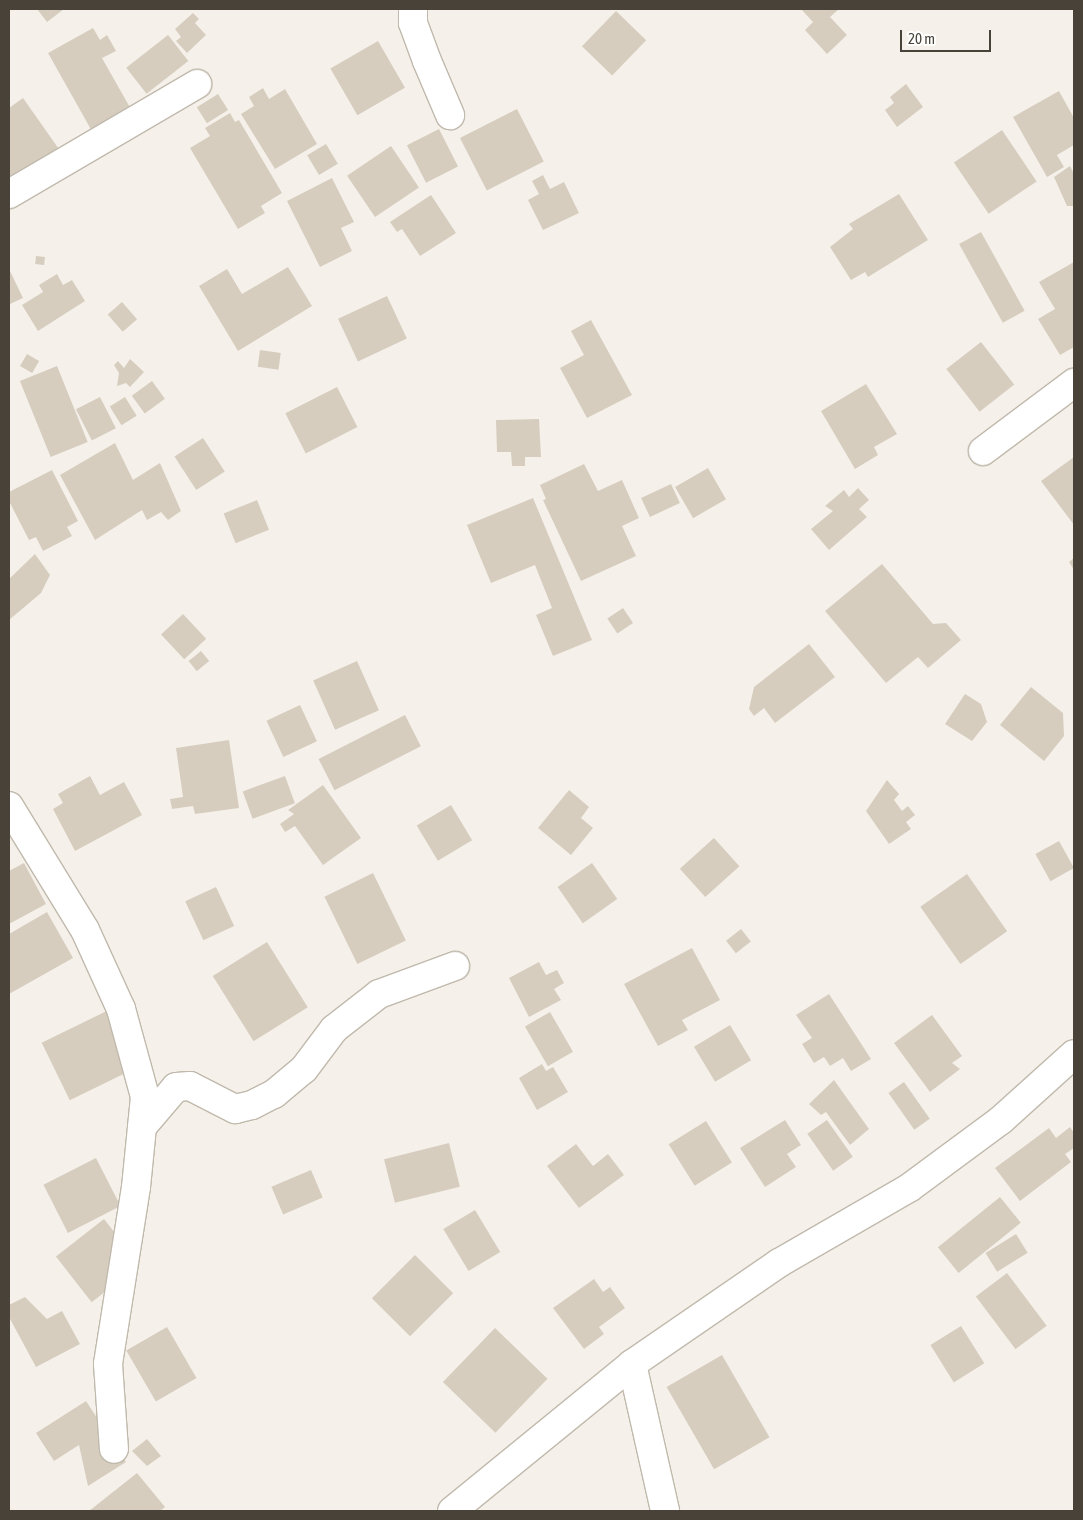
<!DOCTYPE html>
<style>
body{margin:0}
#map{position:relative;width:1083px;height:1520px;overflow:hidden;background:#f5f1ea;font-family:"Asap Condensed",sans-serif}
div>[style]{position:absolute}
.building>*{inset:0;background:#d6cdbf;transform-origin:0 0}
.roads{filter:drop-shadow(1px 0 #c0b9ac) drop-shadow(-1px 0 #c0b9ac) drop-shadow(0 1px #c0b9ac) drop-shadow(0 -1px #c0b9ac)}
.minor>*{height:28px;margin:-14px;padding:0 14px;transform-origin:14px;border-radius:14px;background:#fff}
span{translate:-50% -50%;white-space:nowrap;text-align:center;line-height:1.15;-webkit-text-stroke:4.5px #fff;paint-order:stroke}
.frame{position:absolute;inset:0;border:10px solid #484238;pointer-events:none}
.scale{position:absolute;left:900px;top:30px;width:91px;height:22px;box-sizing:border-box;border:2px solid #484238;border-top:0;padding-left:6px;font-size:15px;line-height:18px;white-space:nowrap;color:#484238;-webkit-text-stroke:4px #fff;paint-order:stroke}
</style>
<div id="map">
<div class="building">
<div style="clip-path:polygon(37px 9px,64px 9px,47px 22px)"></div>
<div style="clip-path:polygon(801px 9px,839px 9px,830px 17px,847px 35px,827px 54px,805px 30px,813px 22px)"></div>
<div style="left:616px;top:11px;width:42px;height:49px;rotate:44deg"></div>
<div style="clip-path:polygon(193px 13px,199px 19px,195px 23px,206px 35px,187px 53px,176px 41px,181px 37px,175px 29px)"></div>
<div style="clip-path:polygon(93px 28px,100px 40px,107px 35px,116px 51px,102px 58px,132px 111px,93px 133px,48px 53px)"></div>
<div style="left:168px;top:35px;width:33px;height:53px;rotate:52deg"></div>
<div style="left:378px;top:41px;width:54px;height:55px;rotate:60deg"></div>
<div style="clip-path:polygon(906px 84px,923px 107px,897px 127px,885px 110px,894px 103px,890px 97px)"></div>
<div style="clip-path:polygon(263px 88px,269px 99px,285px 89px,317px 144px,275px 169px,241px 114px,254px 106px,249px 97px)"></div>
<div style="clip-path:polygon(1059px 91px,1074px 118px,1074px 145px,1057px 155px,1064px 167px,1047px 177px,1013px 117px)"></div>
<div style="left:218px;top:94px;width:19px;height:25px;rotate:58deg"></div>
<div style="clip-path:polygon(23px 98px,61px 152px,9px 188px,9px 108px)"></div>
<div style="left:517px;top:109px;width:59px;height:64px;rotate:63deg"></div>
<div style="clip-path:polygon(230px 113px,235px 122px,239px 120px,282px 193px,261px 206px,265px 213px,238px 229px,190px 148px,210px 136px,205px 128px)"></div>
<div style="left:439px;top:129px;width:42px;height:36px;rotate:63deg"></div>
<div style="left:1002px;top:130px;width:62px;height:58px;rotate:56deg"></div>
<div style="left:326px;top:144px;width:23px;height:22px;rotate:59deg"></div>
<div style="left:391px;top:146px;width:50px;height:53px;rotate:56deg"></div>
<div style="clip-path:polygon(1070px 166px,1074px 174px,1074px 206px,1067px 206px,1054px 177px)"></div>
<div style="clip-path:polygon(543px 175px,550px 189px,564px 182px,579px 213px,543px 230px,528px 200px,539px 194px,532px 181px)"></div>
<div style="clip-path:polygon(332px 178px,354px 222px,341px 228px,352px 251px,320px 267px,287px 201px)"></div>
<div style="clip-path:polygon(899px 194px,928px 240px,868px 277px,865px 272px,851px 280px,830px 247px,853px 229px,849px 224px)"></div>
<div style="clip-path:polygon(431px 195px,456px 233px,420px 256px,402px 229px,397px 232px,390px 222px)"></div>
<div style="left:981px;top:232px;width:90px;height:25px;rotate:61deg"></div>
<div style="left:36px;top:256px;width:9px;height:8px;rotate:6deg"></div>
<div style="clip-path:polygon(1074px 262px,1074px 347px,1060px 355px,1038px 319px,1055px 309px,1039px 282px)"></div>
<div style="clip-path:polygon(288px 267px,312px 306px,238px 351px,199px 286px,227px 269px,242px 294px)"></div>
<div style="clip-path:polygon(9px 269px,23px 298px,10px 304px,9px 302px)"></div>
<div style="clip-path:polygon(57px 274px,63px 285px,72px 280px,85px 301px,38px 331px,22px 305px,43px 292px,39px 285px)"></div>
<div style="left:387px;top:296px;width:47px;height:54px;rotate:65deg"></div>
<div style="left:122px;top:302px;width:23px;height:19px;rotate:49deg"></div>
<div style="clip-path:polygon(591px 320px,632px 395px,587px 418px,560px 368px,584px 355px,571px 331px)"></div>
<div style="left:981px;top:342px;width:54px;height:44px;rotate:52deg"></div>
<div style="left:260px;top:350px;width:21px;height:17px;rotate:8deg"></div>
<div style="left:27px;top:354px;width:14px;height:14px;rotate:30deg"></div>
<div style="clip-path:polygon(130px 359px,144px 372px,130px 387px,126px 383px,117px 386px,119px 373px,114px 365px,118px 361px,124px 368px)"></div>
<div style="left:57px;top:366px;width:82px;height:40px;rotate:68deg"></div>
<div style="left:152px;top:381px;width:22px;height:25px;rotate:54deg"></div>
<div style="clip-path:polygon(866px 384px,897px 434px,874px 447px,878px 455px,855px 469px,821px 411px)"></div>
<div style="left:337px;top:387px;width:45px;height:58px;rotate:63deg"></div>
<div style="left:100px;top:397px;width:35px;height:27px;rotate:63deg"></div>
<div style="left:125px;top:397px;width:22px;height:18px;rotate:58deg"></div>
<div style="clip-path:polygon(539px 419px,541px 457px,525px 457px,525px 466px,512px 466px,511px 452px,497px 452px,496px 420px)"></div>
<div style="left:203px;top:438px;width:40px;height:34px;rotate:57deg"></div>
<div style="clip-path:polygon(115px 443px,133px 480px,160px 463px,181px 511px,168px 520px,161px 512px,147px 520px,142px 510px,95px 540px,60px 475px)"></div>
<div style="clip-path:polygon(1074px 457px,1074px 525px,1041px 481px)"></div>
<div style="clip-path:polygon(584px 464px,598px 491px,622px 480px,639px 518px,622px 526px,636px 556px,581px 581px,543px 500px,546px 499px,540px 485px)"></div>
<div style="left:708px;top:468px;width:36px;height:38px;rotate:60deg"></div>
<div style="clip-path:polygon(52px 470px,78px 521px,67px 527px,72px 536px,43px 551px,36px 537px,29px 540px,9px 501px,9px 492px)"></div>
<div style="left:671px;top:484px;width:21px;height:33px;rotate:65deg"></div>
<div style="clip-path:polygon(858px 488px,869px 500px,859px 509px,867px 517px,829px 550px,811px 529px,833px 511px,825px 506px,844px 490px,849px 497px)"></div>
<div style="clip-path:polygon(533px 498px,592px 640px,553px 656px,536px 615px,552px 608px,535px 565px,491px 583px,467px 525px)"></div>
<div style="left:257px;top:500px;width:32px;height:36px;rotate:68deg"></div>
<div style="clip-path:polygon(35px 554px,50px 575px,41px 593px,9px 620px,9px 579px)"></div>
<div style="clip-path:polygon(1074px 558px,1074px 570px,1069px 562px)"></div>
<div style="clip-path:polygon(882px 564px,933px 624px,946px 623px,961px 640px,928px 668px,918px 657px,886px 683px,825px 611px)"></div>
<div style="left:623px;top:608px;width:18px;height:19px;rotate:56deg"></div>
<div style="left:183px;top:614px;width:34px;height:30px;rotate:47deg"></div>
<div style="clip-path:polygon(809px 644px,835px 677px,775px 723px,764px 708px,754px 716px,749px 709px,754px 687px)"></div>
<div style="left:201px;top:651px;width:13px;height:16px;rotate:51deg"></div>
<div style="left:357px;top:661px;width:54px;height:48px;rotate:66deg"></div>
<div style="clip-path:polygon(1031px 687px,1063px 713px,1064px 736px,1044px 761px,1000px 725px)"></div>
<div style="clip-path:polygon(965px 694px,981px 704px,987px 722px,972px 741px,945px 724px)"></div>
<div style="left:300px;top:705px;width:40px;height:37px;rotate:65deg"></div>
<div style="left:405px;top:715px;width:35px;height:97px;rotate:63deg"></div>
<div style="clip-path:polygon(229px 740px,239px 808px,195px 814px,193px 806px,172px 809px,170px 799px,183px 797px,176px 748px)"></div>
<div style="clip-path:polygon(90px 776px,100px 795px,124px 782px,142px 815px,75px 851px,53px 809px,63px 803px,58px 794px)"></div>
<div style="left:285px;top:776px;width:29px;height:45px;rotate:70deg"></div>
<div style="clip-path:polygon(887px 780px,899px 794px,894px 800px,902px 811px,908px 806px,915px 815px,906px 822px,911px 829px,889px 844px,866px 811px)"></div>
<div style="clip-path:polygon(323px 785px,361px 838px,323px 865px,295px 826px,285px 832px,280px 824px,294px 814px,288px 810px)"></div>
<div style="clip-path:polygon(569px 790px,589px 807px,581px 818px,593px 828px,571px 855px,538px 828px)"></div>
<div style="left:451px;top:805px;width:41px;height:40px;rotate:59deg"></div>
<div style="left:714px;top:838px;width:38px;height:46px;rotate:48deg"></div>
<div style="left:1059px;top:841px;width:31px;height:27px;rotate:61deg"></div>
<div style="clip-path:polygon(24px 863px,46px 904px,9px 924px,9px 871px)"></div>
<div style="left:592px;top:863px;width:44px;height:42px;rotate:55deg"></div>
<div style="left:373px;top:873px;width:75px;height:54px;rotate:64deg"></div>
<div style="left:967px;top:874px;width:70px;height:57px;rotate:55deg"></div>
<div style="left:216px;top:887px;width:43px;height:34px;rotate:65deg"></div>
<div style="clip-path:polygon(47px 912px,73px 958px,9px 994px,9px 934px)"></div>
<div style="left:741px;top:929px;width:16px;height:19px;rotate:52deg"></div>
<div style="left:267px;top:942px;width:77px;height:64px;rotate:58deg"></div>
<div style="clip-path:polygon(692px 948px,720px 1000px,682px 1020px,688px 1030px,658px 1046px,624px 984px)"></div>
<div style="clip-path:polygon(539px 962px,546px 975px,557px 970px,564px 983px,554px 989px,561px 1000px,529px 1017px,509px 978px)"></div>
<div style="clip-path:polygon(829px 994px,871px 1059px,851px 1071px,843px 1058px,830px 1066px,824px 1057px,814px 1063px,802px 1044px,812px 1038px,796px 1015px)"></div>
<div style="left:119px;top:1005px;width:64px;height:86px;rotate:64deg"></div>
<div style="left:550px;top:1012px;width:46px;height:29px;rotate:60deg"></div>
<div style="clip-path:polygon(932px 1015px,962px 1056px,952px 1063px,960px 1069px,930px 1092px,894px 1043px)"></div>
<div style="left:730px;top:1025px;width:41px;height:42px;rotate:59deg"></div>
<div style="clip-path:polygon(542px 1064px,546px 1071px,553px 1067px,568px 1092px,537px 1110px,519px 1078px)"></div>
<div style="clip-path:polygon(834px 1080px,869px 1129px,850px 1145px,826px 1112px,821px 1115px,809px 1104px)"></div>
<div style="left:904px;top:1082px;width:45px;height:19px;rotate:55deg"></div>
<div style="clip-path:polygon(785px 1120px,801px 1145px,787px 1154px,796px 1167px,765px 1187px,740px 1148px)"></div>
<div style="left:827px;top:1120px;width:45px;height:24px;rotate:55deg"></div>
<div style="left:706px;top:1121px;width:49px;height:44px;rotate:58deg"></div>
<div style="clip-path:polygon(1070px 1127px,1074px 1133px,1074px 1148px,1065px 1154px,1071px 1162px,1020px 1201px,995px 1168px,1049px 1128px,1056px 1138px)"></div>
<div style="left:449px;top:1143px;width:45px;height:67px;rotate:76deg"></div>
<div style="clip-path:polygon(576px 1144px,593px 1166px,608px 1154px,624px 1175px,579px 1208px,547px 1166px)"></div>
<div style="left:96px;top:1158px;width:54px;height:59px;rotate:63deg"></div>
<div style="left:311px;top:1170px;width:30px;height:43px;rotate:67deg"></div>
<div style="left:1000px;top:1197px;width:33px;height:80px;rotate:51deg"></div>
<div style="left:475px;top:1210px;width:49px;height:37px;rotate:59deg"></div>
<div style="left:104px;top:1219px;width:58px;height:61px;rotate:52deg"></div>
<div style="left:1016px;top:1234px;width:22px;height:36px;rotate:58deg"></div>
<div style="left:415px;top:1255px;width:54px;height:61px;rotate:45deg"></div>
<div style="left:1007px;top:1273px;width:66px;height:39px;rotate:53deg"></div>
<div style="clip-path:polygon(594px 1279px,603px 1292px,610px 1287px,625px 1308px,599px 1327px,604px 1334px,584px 1349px,553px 1308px)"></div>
<div style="clip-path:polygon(25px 1297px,47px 1319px,62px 1311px,80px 1344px,36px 1367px,9px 1317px,9px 1305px)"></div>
<div style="left:961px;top:1326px;width:44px;height:36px;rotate:58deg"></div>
<div style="left:167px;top:1327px;width:59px;height:47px;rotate:60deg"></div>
<div style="left:495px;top:1328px;width:73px;height:75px;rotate:44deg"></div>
<div style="left:722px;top:1355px;width:95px;height:64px;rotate:60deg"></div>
<div style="clip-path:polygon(86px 1401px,126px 1462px,88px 1486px,79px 1445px,54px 1461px,36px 1433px)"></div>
<div style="clip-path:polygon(147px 1439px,161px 1456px,147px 1466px,132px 1451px)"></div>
<div style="clip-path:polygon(137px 1473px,165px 1507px,160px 1511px,89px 1511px)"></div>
</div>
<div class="roads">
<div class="minor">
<div style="left:413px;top:9px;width:14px;rotate:90deg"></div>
<div style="left:413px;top:23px;width:40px;rotate:69.8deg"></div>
<div style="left:427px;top:61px;width:59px;rotate:66.9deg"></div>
<div style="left:9px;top:194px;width:218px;rotate:-30.3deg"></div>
<div style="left:983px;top:451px;width:114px;rotate:-36.8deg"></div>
<div style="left:9px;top:806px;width:145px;rotate:58.5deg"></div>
<div style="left:85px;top:930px;width:87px;rotate:65.5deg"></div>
<div style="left:121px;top:1009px;width:91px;rotate:74.7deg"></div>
<div style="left:145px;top:1097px;width:90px;rotate:95.7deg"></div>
<div style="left:136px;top:1187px;width:179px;rotate:99deg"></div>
<div style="left:108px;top:1364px;width:85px;rotate:86deg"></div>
<div style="left:142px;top:1127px;width:52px;rotate:-49.6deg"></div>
<div style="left:176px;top:1087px;width:14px;rotate:-4deg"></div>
<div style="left:190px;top:1086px;width:51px;rotate:27.1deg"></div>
<div style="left:235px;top:1109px;width:17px;rotate:-13deg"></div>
<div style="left:252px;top:1105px;width:25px;rotate:-27deg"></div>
<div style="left:274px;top:1094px;width:39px;rotate:-40deg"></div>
<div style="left:304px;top:1069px;width:50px;rotate:-53.1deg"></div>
<div style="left:334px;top:1029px;width:57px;rotate:-37.9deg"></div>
<div style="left:379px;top:994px;width:81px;rotate:-20.2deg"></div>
<div style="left:632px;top:1364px;width:151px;rotate:77.3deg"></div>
<div style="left:452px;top:1511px;width:232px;rotate:-39.2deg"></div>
<div style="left:632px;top:1364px;width:178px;rotate:-34.5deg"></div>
<div style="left:779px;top:1263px;width:150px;rotate:-30deg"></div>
<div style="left:909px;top:1188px;width:114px;rotate:-36.5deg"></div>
<div style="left:1001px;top:1120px;width:98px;rotate:-42.1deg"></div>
</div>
</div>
<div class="frame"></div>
<div class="scale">20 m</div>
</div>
